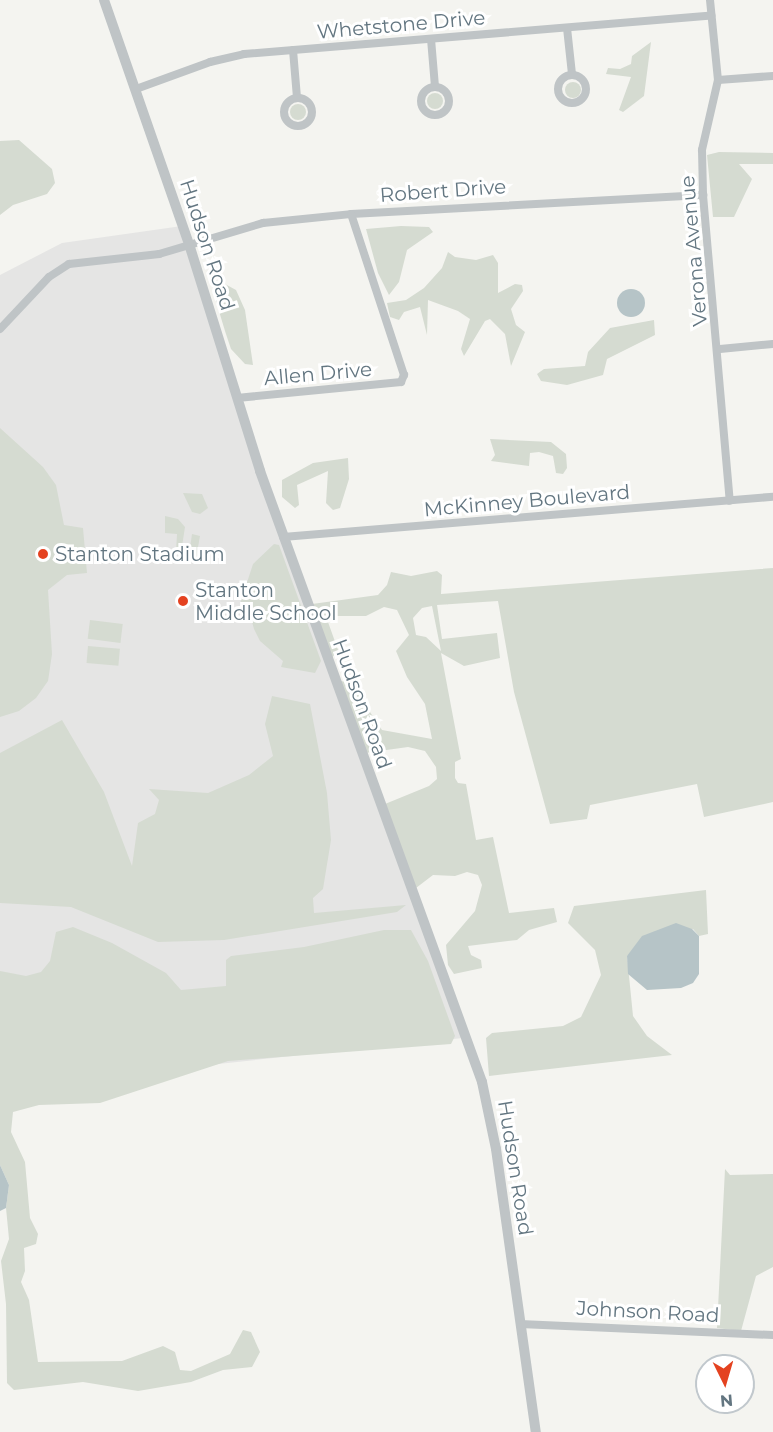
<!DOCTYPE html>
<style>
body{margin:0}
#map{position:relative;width:773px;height:1432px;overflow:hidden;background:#f4f4f0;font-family:Montserrat,sans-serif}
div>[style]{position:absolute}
.built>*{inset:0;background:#e5e5e4}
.green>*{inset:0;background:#d5dbd1;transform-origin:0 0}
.round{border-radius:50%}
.water>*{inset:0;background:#b6c4c7}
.minor>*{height:8px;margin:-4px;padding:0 4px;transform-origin:4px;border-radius:4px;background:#bfc4c6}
.minor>.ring{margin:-4px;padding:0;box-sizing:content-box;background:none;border:8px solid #bfc4c6;border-radius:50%}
.tertiary>*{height:10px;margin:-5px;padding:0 5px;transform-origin:5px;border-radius:5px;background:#bfc4c6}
.dots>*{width:16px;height:16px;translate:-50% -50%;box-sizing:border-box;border:3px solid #fff;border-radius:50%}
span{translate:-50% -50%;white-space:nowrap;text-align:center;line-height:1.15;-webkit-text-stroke:6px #fff;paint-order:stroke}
.street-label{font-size:20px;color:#637681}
.poi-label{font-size:20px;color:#637681}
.left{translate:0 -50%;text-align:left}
.north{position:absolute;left:695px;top:1354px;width:60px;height:60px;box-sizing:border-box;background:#fff;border:2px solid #c1c8cd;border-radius:50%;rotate:175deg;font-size:16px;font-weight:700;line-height:24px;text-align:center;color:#637681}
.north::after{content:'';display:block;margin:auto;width:21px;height:27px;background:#e44220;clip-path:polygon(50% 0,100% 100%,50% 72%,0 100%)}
</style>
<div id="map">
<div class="built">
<div style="clip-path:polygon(182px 226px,237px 398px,463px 1038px,0 1087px,0 275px,62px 243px)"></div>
</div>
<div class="green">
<div style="clip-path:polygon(651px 42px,644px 96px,623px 112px,619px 110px,631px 77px,606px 74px,608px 68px,620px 69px,631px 64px,632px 56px)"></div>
<div class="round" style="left:565px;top:82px;width:16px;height:16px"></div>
<div class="round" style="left:427px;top:93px;width:16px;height:16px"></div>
<div class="round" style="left:290px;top:104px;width:16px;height:16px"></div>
<div style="clip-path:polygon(19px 140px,52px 169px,55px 183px,47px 194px,13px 205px,0 215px,0 141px)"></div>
<div style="clip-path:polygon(719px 152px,773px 153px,773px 164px,739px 164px,752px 179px,734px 217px,713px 217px,707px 155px)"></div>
<div style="clip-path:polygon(401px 226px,429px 227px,433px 232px,407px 250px,399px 282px,389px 295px,378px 273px,366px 229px)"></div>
<div style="clip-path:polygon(448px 252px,455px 257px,476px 260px,493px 255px,498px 263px,498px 293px,515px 284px,522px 285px,523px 291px,511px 309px,516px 325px,525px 332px,511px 366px,505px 334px,490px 319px,485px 321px,464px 356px,461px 349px,470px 319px,458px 311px,428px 300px,427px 335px,420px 307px,404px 312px,399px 320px,390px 317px,387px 303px,406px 300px,424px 288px,442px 268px)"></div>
<div style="clip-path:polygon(225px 284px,236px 290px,245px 310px,253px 365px,245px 364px,231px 349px,225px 331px,215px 298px,222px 298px)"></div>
<div style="clip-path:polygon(654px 320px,655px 335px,607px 359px,603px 375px,567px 385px,541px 381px,537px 374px,544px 369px,585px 366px,588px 352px,610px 328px)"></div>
<div style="clip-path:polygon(0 428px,43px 467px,56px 485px,64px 525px,83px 528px,87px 573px,67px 575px,48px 590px,52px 654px,48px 681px,36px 698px,19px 711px,0 717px)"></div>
<div style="clip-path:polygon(490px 439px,551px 442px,566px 454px,567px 468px,563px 474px,556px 473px,553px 456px,539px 452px,530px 453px,529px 466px,491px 461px,495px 455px)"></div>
<div style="clip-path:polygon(348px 458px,349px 479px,340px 508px,333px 510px,326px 503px,328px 471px,297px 485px,299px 505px,295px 508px,282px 497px,282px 480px,313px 463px)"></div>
<div style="clip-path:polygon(183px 493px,202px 494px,208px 508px,200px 514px,192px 512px)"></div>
<div style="clip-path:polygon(165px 516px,178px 519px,185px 527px,181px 553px,176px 552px,177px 534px,165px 533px)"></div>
<div style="clip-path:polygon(192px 534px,200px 536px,196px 558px,189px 555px)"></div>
<div style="clip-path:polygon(274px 544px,279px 545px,321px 661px,315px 673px,281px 667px,283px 661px,260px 641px,254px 629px,247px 604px,240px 604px,253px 564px)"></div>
<div style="clip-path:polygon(evenodd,773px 568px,773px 802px,704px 817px,697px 784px,590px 805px,587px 819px,550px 824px,514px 692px,498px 601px,437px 605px,442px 639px,497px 633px,500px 658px,464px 666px,441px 653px,461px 759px,455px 762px,455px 778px,458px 783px,466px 784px,476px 840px,493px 837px,509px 913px,554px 908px,557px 922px,529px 930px,517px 940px,468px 946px,471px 955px,481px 960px,482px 968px,454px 974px,448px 965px,446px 945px,475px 911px,482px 885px,478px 875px,467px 872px,455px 876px,433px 875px,416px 888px,385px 804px,429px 786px,437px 779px,436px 767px,425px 751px,408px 747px,365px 753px,339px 681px,350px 682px,382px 730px,432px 739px,425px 704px,407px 677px,396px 651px,409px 635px,397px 610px,384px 607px,366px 616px,332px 616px,328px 622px,338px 650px,331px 659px,312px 604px,378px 595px,387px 585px,391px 572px,411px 576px,437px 571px,442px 575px,441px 594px,773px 568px,432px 606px,441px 651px,426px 637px,416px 635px,413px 618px,422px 608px,432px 606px)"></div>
<div style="left:90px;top:620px;width:33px;height:19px;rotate:7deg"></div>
<div style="left:88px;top:646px;width:32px;height:17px;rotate:5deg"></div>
<div style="clip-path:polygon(272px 696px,310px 704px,327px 793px,331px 840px,323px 889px,313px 898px,314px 913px,406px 905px,397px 912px,224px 940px,158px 942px,71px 907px,0 903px,0 753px,62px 720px,104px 792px,132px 866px,138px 823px,155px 814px,159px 800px,149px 789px,208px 793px,249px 775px,273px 756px,265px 724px)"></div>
<div style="clip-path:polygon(706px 890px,708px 934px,699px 936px,693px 929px,627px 956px,633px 1016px,647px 1036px,672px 1055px,489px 1076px,486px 1038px,492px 1033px,563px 1026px,581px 1017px,601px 975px,595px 950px,568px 923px,574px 906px)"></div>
<div style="clip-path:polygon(73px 927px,112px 943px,166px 973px,181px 990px,226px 986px,226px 960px,231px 956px,304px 947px,384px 930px,411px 930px,428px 961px,455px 1036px,451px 1044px,228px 1061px,100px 1103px,39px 1105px,13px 1112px,11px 1132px,25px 1162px,30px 1218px,38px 1234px,36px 1244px,24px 1248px,25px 1271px,21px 1282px,29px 1300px,38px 1362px,122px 1361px,163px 1346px,175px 1352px,180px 1370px,191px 1371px,230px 1354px,243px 1330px,251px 1332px,260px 1352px,252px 1367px,223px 1370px,191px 1382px,138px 1391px,83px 1382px,14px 1390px,7px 1383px,6px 1304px,1px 1261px,9px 1239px,6px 1208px,9px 1185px,0 1165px,0 971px,26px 976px,41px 972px,50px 961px,56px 932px)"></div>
<div style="clip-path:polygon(725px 1169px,730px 1175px,773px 1174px,773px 1267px,756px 1276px,741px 1331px,717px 1328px)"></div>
</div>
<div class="water">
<div class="round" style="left:617px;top:289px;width:28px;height:28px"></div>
<div style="clip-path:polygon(676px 923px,692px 929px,699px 936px,699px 974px,693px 983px,681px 988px,647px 990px,628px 974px,627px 956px,642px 936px)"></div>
<div style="clip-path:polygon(0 1165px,9px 1185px,6px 1208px,0 1211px)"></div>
</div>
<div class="minor">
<div style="left:710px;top:0;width:80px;rotate:84.3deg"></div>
<div style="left:718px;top:80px;width:72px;rotate:102.9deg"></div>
<div style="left:702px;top:150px;width:45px;rotate:88.7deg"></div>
<div style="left:703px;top:195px;width:307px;rotate:85deg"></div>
<div style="left:567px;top:28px;width:46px;rotate:83.8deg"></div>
<div style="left:431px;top:39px;width:48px;rotate:85.2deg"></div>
<div style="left:293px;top:50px;width:48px;rotate:85.2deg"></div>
<div class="ring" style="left:558px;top:75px;width:20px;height:20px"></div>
<div style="left:718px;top:80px;width:55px;rotate:-4.2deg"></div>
<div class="ring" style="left:421px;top:87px;width:20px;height:20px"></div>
<div style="left:136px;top:89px;width:79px;rotate:-20deg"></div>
<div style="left:210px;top:62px;width:35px;rotate:-13deg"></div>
<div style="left:244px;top:54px;width:469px;rotate:-4.7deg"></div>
<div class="ring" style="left:284px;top:98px;width:20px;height:20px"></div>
<div style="left:0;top:329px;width:71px;rotate:-46.7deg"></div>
<div style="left:49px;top:277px;width:24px;rotate:-33deg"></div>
<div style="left:69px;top:264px;width:91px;rotate:-6.3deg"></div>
<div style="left:159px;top:254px;width:109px;rotate:-16.6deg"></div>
<div style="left:263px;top:223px;width:88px;rotate:-5.8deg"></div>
<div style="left:351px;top:214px;width:353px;rotate:-3.1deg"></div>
<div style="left:720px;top:349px;width:53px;rotate:-5.4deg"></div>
<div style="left:237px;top:398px;width:165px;rotate:-5.6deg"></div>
<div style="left:401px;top:382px;width:8px;rotate:-67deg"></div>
<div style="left:404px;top:375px;width:169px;rotate:-108.2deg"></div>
<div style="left:283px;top:537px;width:492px;rotate:-4.7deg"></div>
<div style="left:520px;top:1324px;width:253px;rotate:2.5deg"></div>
</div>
<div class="tertiary">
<div style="left:104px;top:0;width:258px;rotate:70.8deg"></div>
<div style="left:189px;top:244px;width:238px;rotate:72.6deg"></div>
<div style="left:260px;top:471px;width:650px;rotate:70.03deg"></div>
<div style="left:482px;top:1082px;width:68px;rotate:78.2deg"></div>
<div style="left:496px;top:1149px;width:286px;rotate:82deg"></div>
</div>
<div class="dots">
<div style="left:43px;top:554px;background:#e44220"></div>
<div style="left:183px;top:601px;background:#e44220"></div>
</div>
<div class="street-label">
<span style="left:401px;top:25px;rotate:-5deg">Whetstone Drive</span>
<span style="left:443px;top:191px;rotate:-4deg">Robert Drive</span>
<span style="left:207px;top:245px;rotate:72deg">Hudson Road</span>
<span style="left:694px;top:251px;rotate:-95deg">Verona Avenue</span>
<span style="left:318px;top:374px;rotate:-5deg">Allen Drive</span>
<span style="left:527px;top:501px;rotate:-5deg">McKinney Boulevard</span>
<span style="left:362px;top:704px;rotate:70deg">Hudson Road</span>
<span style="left:515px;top:1168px;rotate:81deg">Hudson Road</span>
<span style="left:648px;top:1312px;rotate:3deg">Johnson Road</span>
</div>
<div class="poi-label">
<span class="left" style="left:55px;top:554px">Stanton Stadium</span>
<span class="left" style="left:195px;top:602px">Stanton<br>Middle School</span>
</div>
<div class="north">N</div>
</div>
